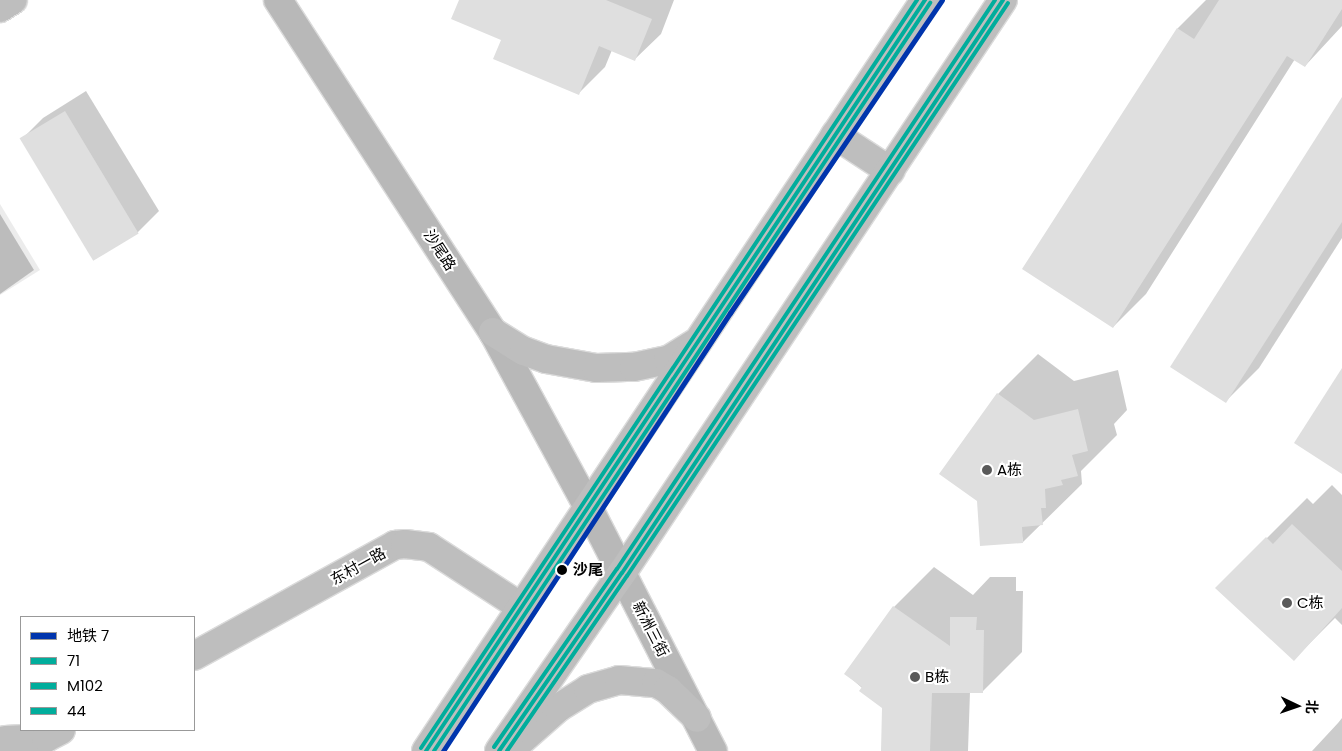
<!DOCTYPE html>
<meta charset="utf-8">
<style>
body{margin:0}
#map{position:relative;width:1342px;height:751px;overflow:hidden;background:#fff;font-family:Poppins,"Noto Sans SC",sans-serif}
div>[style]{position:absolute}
.green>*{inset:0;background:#ececec}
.shadow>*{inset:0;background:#0003}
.building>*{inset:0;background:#dfdfdf;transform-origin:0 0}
.roads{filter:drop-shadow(1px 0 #dbdbdb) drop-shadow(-1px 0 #dbdbdb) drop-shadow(0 1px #dbdbdb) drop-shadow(0 -1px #dbdbdb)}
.street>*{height:28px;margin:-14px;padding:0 14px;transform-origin:14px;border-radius:14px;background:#bebebe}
.secondary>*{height:28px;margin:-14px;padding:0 14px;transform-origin:14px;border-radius:14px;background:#b8b8b8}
.primary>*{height:28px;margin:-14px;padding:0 14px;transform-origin:14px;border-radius:14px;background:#bebebe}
.bus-1>*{height:4px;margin:-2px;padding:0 2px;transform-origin:2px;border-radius:2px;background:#01ad9c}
.bus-2>*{height:4px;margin:-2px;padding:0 2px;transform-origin:2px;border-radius:2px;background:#01ad9c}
.bus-3>*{height:4px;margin:-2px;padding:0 2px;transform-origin:2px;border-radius:2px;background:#01ad9c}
.metro-1>*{height:5px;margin:-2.5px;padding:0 2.5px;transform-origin:2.5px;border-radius:2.5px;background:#0035ad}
.dots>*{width:14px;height:14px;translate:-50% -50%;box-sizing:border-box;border:2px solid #fff;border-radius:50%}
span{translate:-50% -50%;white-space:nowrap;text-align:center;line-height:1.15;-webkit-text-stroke:4px #fff;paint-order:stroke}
.street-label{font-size:15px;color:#000}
.poi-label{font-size:15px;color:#000}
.left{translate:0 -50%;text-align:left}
.stop-label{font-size:15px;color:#000;font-weight:700}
.legend{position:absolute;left:20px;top:616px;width:175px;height:115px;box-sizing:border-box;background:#fff;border:1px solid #999;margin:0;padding:6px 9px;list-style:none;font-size:15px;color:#000}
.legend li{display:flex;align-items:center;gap:10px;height:25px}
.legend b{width:25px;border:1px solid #999}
.north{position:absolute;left:1272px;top:681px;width:50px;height:50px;-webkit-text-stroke:4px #fff;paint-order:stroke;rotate:93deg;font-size:14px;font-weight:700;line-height:20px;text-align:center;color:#000}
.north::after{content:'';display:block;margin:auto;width:18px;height:22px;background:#000;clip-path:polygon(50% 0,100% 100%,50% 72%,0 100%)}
</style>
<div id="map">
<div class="green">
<div style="clip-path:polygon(0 204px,40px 270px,0 295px)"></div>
</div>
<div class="shadow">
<div style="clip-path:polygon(460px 0,674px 0,661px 34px,634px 60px,612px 50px,605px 67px,579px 93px,503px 39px)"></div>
<div style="clip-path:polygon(1206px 0,1342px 0,1342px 26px,1305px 66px,1295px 59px,1146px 294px,1113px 327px,1024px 269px,1178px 28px)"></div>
<div style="clip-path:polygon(86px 91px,159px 211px,138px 232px,95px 259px,22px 139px,43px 118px)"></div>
<div style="clip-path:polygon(1342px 107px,1342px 238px,1259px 368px,1226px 401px)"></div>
<div style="clip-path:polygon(0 214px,34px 270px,0 294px)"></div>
<div style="clip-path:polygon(1038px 354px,1074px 381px,1118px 370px,1127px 410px,1114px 424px,1117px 435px,1081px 471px,1082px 484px,1023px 542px,998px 394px)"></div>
<div style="clip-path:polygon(1332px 485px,1342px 495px,1342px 625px,1335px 618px,1294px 659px,1217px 588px,1307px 498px,1313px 504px)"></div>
<div style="clip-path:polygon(934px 567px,973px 595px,990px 577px,1016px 577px,1016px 591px,1023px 591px,1022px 652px,982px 692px,970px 692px,968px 751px,882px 751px,884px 707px,846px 674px,894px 607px)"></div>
<div style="clip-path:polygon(1342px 718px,1342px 751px,1312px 751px,1338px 723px)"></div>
</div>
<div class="building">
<div style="clip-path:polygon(459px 0,606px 0,652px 19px,635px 61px,599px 46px,579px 95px,493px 59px,501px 40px,451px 19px)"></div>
<div style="clip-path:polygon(1219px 0,1342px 0,1342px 9px,1305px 67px,1287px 56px,1113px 328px,1022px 269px,1177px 28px,1194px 39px)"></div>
<div style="clip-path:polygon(1342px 97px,1342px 222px,1226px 403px,1170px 367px)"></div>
<div style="left:65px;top:111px;width:143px;height:53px;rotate:59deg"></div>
<div style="clip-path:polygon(1342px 368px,1342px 474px,1294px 443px)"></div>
<div style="clip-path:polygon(997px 393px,1034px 420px,1078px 409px,1088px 451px,1072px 455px,1078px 476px,1061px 480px,1063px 485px,1045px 489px,1046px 508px,1041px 508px,1043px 525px,1022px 527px,1023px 543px,980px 546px,977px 501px,939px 474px)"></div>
<div style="clip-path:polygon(1292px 524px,1342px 571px,1342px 608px,1294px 661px,1215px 588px,1266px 537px,1273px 544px)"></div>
<div style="clip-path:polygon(893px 606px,950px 646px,950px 617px,977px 617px,976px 630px,984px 630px,983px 693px,932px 693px,930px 751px,881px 751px,882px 708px,859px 691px,862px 687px,844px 674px)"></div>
</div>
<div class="roads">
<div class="street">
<div style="left:0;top:8px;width:15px;rotate:-32deg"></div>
<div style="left:194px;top:656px;width:230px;rotate:-28.9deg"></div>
<div style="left:395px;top:545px;width:10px;rotate:-6deg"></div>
<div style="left:405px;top:544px;width:24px;rotate:7deg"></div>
<div style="left:429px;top:547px;width:110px;rotate:33.1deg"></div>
<div style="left:5px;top:740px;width:41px;rotate:-2.8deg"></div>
<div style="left:46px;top:738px;width:17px;rotate:-28deg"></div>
</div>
<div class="secondary">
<div style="left:278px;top:0;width:396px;rotate:57.1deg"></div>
<div style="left:493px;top:332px;width:199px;rotate:61.5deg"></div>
<div style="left:588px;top:507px;width:274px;rotate:62.9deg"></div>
</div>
<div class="primary">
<div style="left:835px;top:135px;width:66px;rotate:33.2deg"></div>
<div style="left:493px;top:332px;width:36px;rotate:32deg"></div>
<div style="left:524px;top:351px;width:23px;rotate:20deg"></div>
<div style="left:546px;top:359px;width:51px;rotate:10.2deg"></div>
<div style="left:596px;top:368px;width:38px;rotate:-2deg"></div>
<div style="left:634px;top:367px;width:35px;rotate:-12deg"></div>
<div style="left:668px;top:360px;width:31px;rotate:-32deg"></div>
<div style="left:516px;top:745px;width:56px;rotate:-41.4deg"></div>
<div style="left:558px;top:708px;width:36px;rotate:-32deg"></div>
<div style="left:588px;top:689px;width:32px;rotate:-16deg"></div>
<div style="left:619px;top:680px;width:37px;rotate:5deg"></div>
<div style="left:656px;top:683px;width:14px;rotate:30deg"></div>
<div style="left:668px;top:690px;width:40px;rotate:44deg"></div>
<div style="left:426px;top:751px;width:902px;rotate:-56.4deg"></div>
<div style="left:499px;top:751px;width:216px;rotate:-55.4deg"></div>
<div style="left:622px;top:573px;width:688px;rotate:-56.38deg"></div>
</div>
</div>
<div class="bus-1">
<div style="left:426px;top:751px;width:902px;rotate:-56.4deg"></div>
<div style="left:499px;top:751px;width:216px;rotate:-55.4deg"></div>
<div style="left:622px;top:573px;width:688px;rotate:-56.38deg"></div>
</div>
<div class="bus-2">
<div style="left:434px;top:751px;width:898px;rotate:-56.45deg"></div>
<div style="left:507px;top:751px;width:212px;rotate:-55.6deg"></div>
<div style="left:627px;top:576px;width:688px;rotate:-56.38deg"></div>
</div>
<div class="bus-3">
<div style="left:494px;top:747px;width:216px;rotate:-55.4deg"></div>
<div style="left:617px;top:569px;width:683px;rotate:-56.4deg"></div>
<div style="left:421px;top:748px;width:898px;rotate:-56.45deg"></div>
</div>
<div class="metro-1">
<div style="left:443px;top:751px;width:524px;rotate:-56.77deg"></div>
<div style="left:730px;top:313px;width:378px;rotate:-55.9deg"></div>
</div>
<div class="dots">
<div style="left:987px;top:470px;background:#595959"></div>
<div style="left:562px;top:570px;background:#000"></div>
<div style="left:1287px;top:603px;background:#595959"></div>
<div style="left:915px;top:677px;background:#595959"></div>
</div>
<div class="street-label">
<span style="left:440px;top:250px;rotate:57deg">沙尾路</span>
<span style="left:358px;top:566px;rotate:-29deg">东村一路</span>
<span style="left:651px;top:629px;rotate:63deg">新洲三街</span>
</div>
<div class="poi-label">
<span class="left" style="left:997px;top:470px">A栋</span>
<span class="left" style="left:1297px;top:603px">C栋</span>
<span class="left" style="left:925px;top:677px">B栋</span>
</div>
<div class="stop-label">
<span class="left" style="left:573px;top:570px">沙尾</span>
</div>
<ul class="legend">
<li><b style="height:6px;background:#0035ad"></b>地铁 7</li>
<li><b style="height:6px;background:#01ad9c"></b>71</li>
<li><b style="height:6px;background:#01ad9c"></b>M102</li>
<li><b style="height:6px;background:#01ad9c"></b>44</li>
</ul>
<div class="north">北</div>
</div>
